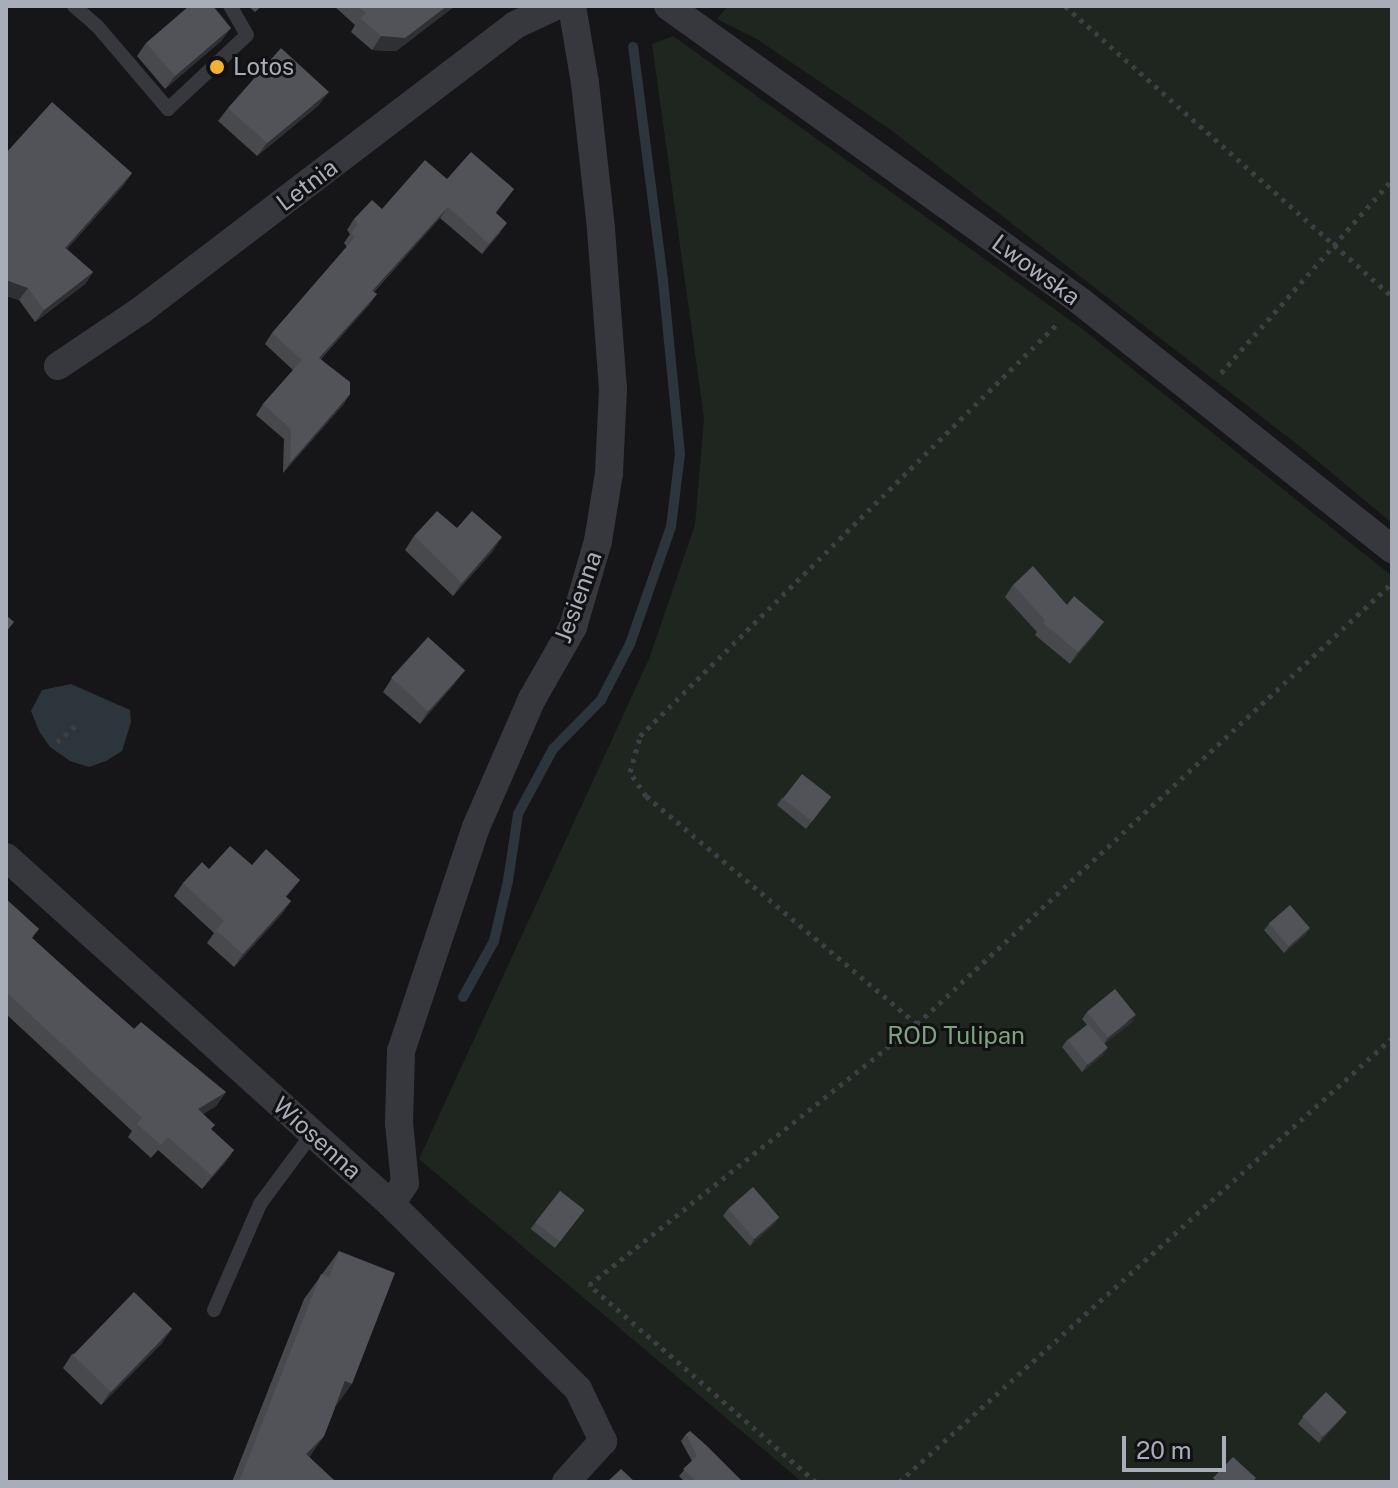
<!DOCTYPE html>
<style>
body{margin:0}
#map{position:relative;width:1398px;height:1488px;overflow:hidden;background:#161618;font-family:"Public Sans",sans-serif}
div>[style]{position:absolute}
.green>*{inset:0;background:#1e261f}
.water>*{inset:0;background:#2c353c}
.stream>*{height:10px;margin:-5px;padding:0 5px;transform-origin:5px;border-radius:5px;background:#2c353c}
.path>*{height:5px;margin-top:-2.5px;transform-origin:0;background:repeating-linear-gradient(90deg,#3d3f44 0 4px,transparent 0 10px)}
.lane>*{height:14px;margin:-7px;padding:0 7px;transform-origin:7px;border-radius:7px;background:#37383d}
.street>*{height:28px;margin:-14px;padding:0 14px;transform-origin:14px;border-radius:14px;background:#37383d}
.wall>*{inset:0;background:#47494d;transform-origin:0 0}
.shaded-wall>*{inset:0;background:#2f3033}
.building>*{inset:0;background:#525359;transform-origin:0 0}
.dots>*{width:22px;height:22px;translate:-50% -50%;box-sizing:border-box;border:4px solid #111113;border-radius:50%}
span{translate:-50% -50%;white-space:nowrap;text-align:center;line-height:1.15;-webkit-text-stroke:6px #111113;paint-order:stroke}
.poi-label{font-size:24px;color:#a8adb8}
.left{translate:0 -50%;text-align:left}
.street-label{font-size:24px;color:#a8adb8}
.park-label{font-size:24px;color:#7fa381}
.frame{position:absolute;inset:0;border:8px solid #a8adb8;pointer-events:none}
.scale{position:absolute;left:1122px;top:1436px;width:104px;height:36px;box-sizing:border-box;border:4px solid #a8adb8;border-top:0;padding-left:10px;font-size:24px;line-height:28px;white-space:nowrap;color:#a8adb8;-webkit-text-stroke:6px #111113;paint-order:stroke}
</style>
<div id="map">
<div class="green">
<div style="clip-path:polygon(728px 6px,1392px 6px,1392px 523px,1302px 448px,891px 130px,757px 39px,717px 19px)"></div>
<div style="clip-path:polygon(673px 36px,1081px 328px,1392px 576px,1392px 1482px,802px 1482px,419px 1159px,649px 659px,695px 525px,704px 418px,652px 44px)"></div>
</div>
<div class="water">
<div style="clip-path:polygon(71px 684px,130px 710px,131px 722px,122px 751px,106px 761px,89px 767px,70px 761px,50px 747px,39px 731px,31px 711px,42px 690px)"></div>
</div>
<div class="stream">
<div style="left:463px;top:997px;width:64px;rotate:-61deg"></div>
<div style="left:494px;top:941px;width:62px;rotate:-76.9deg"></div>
<div style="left:508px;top:881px;width:68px;rotate:-81.5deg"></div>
<div style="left:518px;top:814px;width:74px;rotate:-61.7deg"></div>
<div style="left:553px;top:749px;width:69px;rotate:-45.6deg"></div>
<div style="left:601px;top:700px;width:63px;rotate:-62.6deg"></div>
<div style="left:630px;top:644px;width:124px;rotate:-70.7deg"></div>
<div style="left:671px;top:527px;width:74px;rotate:-83deg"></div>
<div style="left:680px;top:454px;width:175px;rotate:-95.6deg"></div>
<div style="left:663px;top:280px;width:235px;rotate:-97.3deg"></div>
</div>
<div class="path">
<div style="left:1065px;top:6px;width:437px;rotate:41.6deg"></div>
<div style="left:1221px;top:373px;width:258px;rotate:-48.5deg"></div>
<div style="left:57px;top:742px;width:28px;rotate:-41deg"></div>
<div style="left:917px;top:1024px;width:354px;rotate:-139.9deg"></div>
<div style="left:646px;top:796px;width:29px;rotate:-124deg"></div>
<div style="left:630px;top:772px;width:37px;rotate:-74deg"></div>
<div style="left:640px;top:736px;width:586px;rotate:-44.65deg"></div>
<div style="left:816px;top:1482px;width:301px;rotate:-139deg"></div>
<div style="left:589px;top:1285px;width:419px;rotate:-38.5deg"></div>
<div style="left:917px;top:1024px;width:648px;rotate:-42.87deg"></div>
<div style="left:899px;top:1482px;width:663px;rotate:-42.01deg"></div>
</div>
<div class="lane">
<div style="left:74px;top:6px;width:32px;rotate:41deg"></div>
<div style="left:98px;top:27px;width:108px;rotate:49.5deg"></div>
<div style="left:168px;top:109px;width:108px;rotate:-43.1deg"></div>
<div style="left:247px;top:35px;width:34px;rotate:-120deg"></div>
<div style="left:214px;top:1310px;width:116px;rotate:-66.5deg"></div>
<div style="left:260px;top:1204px;width:87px;rotate:-53.4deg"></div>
</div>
<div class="street">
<div style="left:668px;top:6px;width:507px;rotate:35.6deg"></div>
<div style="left:1080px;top:301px;width:399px;rotate:38.5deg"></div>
<div style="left:58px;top:366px;width:99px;rotate:-33.9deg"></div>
<div style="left:140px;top:311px;width:472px;rotate:-37.3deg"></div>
<div style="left:515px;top:25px;width:45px;rotate:-24.9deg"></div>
<div style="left:6px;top:857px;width:518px;rotate:42.03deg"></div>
<div style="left:391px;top:1204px;width:263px;rotate:44.7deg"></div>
<div style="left:578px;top:1389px;width:58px;rotate:64.3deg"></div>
<div style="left:603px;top:1441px;width:55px;rotate:132.1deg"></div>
<div style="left:391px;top:1204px;width:25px;rotate:-56deg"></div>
<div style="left:405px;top:1183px;width:60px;rotate:-95.7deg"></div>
<div style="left:399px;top:1123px;width:72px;rotate:-88.4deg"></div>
<div style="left:401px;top:1051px;width:236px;rotate:-71.5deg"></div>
<div style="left:476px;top:827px;width:140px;rotate:-66.4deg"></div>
<div style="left:532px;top:699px;width:83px;rotate:-60.3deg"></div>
<div style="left:573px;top:627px;width:90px;rotate:-73.8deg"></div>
<div style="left:598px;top:541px;width:69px;rotate:-80.8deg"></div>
<div style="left:609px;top:473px;width:84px;rotate:-87.3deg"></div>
<div style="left:613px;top:389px;width:161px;rotate:-94.3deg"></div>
<div style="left:601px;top:228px;width:146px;rotate:-96.3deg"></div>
<div style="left:585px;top:83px;width:78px;rotate:-99.6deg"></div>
</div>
<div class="wall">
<div style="clip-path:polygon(248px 6px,262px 6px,255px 12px)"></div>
<div style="clip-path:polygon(334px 6px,455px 6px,396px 51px,372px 50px,351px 32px,355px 25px)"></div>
<div style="clip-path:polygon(231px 28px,221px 41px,165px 89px,137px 56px,146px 43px)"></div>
<div style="clip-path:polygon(319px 105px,257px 156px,218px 121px,228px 108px)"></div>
<div style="clip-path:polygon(6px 153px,132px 173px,123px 186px,67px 249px,93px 272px,85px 284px,35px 322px,19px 300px,6px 296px)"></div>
<div style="clip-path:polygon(447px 179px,514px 189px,496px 213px,500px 233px,482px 254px,440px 218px,374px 292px,377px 294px,369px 305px,321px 359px,350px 394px,343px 405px,283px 473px,284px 439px,256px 415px,263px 404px,293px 370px,265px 344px,272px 333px,347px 247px,344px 243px,350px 234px,347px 230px,354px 219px,382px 209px)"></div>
<div style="clip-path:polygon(414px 536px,493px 551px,453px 596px,405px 550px)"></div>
<div style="clip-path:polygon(1013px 585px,1096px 633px,1070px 664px,1035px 635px,1037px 632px,1005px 597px)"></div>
<div style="clip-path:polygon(392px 678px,455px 683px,420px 724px,383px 692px)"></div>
<div style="clip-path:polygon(831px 797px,806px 829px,777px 805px,782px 798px)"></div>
<div style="clip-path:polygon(252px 865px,300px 880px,286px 897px,291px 901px,281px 915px,234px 967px,207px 943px,214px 933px,174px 896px,183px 883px,209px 869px)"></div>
<div style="clip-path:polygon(6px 899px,39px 929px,32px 938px,84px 985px,134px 1029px,226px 1092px,216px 1106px,203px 1114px,211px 1130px,234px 1150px,224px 1164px,202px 1189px,158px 1150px,151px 1158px,128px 1137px,132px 1131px,6px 1014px)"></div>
<div style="clip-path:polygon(1269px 924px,1310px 928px,1305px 935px,1284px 953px,1264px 930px)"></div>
<div style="clip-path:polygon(1087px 1012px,1132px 1022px,1104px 1044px,1103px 1055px,1082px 1072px,1062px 1047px,1067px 1040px,1087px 1025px,1082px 1019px)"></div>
<div style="left:560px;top:1191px;width:31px;height:48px;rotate:38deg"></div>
<div style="clip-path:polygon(728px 1209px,779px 1217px,774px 1224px,750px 1246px,723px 1216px)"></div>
<div style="clip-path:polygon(339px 1251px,335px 1408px,324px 1436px,309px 1457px,336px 1482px,232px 1482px,304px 1299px)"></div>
<div style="clip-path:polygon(163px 1342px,101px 1405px,63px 1368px,72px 1354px)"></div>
<div style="clip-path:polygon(1303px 1417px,1342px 1418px,1319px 1443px,1298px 1424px)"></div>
<div style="clip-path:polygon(686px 1434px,743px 1482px,685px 1482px,679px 1476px,692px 1461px,681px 1441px)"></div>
</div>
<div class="shaded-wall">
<div style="clip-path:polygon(447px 6px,455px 6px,396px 51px,372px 50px,381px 36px)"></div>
<div style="clip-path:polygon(231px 28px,221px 41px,165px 89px,175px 76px)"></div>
<div style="clip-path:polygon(329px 92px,319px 105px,257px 156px,267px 143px)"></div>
<div style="clip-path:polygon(132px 173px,123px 186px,57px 260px,65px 248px)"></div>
<div style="clip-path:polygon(448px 207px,440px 218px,365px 301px,372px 291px)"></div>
<div style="clip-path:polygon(507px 223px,500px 233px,482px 254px,489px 244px)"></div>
<div style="clip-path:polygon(93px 272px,85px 284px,35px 322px,44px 310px)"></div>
<div style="clip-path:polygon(6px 280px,28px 288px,19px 300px,6px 296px)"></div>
<div style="clip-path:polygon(377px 294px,369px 305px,312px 368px,319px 358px)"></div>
<div style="clip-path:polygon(350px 394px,343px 405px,283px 473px,290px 463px)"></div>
<div style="clip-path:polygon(502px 537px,493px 551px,453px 596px,462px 583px)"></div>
<div style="clip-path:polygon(1104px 622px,1096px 633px,1070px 664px,1078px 652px)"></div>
<div style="clip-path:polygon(465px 670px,455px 683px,420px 724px,429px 710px)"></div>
<div style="clip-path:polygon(291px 901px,281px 915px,234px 967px,243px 954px)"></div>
<div style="clip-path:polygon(1310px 928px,1305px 935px,1284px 953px,1289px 947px)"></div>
<div style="clip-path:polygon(1136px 1015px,1132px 1022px,1103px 1045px,1108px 1038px)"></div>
<div style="clip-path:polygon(1108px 1048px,1103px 1055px,1082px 1072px,1087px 1065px)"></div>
<div style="clip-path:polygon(226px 1092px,216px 1106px,189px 1123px,198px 1109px)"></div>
<div style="clip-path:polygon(234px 1150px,224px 1164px,202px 1189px,212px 1176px)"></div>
<div style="clip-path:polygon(779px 1217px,774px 1224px,750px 1246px,754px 1239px)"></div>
<div style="clip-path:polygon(172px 1329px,163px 1342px,101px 1405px,111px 1391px)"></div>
<div style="clip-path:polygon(345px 1381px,352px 1384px,334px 1409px)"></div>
<div style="clip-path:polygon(1347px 1412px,1342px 1418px,1319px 1443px,1323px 1436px)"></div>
<div style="clip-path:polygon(324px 1436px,306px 1462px,306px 1454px)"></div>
</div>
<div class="building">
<div style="clip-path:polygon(189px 6px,213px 6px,231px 28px,175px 76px,146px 43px)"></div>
<div style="clip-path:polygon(358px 6px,447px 6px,405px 38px,381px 36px,360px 18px,366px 13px)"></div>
<div style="clip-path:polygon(281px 48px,329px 92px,267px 143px,228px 108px)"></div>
<div style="clip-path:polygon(52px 102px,132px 173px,65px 248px,93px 272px,44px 310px,28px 288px,6px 280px,6px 153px)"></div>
<div style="clip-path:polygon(471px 152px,514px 189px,495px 212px,507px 223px,489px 244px,448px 207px,372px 291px,377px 294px,319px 358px,350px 382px,350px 394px,290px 463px,291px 429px,263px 404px,302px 360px,272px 333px,355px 237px,351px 233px,358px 224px,354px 219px,372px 200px,382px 209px,425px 160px,447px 179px)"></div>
<div style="clip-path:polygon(437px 511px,457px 528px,472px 511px,502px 537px,462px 583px,414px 536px)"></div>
<div style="clip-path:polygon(1033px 566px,1067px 605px,1074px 596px,1104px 622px,1078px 652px,1043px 623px,1045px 620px,1013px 585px)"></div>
<div style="clip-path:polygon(6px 615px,14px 622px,6px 632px)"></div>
<div style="left:428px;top:637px;width:50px;height:55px;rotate:42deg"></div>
<div style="left:802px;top:774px;width:37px;height:31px;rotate:38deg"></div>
<div style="clip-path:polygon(230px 846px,252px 865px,266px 849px,300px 880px,285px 896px,291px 901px,243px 954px,216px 930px,224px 921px,183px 883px,202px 862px,209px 869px)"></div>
<div style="clip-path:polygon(6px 899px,39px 929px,31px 937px,84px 985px,134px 1029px,141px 1022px,226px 1092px,198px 1109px,215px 1125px,211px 1129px,234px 1150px,212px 1176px,168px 1137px,161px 1145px,137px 1124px,142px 1118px,6px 992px)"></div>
<div style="left:1290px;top:905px;width:30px;height:28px;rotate:49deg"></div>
<div style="left:1115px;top:989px;width:33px;height:36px;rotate:51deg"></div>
<div style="left:1088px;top:1024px;width:31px;height:26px;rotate:50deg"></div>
<div style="left:753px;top:1187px;width:40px;height:33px;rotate:49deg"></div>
<div style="left:560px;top:1191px;width:31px;height:40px;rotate:38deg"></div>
<div style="clip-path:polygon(339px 1251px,395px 1273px,352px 1384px,345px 1381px,324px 1436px,306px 1454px,336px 1482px,239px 1482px,321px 1274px,329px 1277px)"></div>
<div style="left:134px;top:1292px;width:53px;height:88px;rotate:44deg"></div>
<div style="left:1326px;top:1392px;width:29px;height:34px;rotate:44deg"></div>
<div style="clip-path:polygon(690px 1431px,707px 1446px,743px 1482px,697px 1482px,683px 1469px,697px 1456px,686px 1434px)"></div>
<div style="clip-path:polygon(1233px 1457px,1256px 1478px,1252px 1482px,1217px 1482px,1213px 1478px)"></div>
<div style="clip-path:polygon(621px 1469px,635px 1482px,607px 1482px)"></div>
</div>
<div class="dots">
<div style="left:217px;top:67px;background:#f2b134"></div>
</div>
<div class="poi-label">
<span class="left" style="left:233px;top:67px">Lotos</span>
</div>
<div class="street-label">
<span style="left:307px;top:185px;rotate:-37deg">Letnia</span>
<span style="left:1036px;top:270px;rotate:36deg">Lwowska</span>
<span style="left:578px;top:597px;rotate:-70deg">Jesienna</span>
<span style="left:317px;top:1138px;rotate:42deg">Wiosenna</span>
</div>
<div class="park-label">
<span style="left:956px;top:1036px">ROD Tulipan</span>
</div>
<div class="frame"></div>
<div class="scale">20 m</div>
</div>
